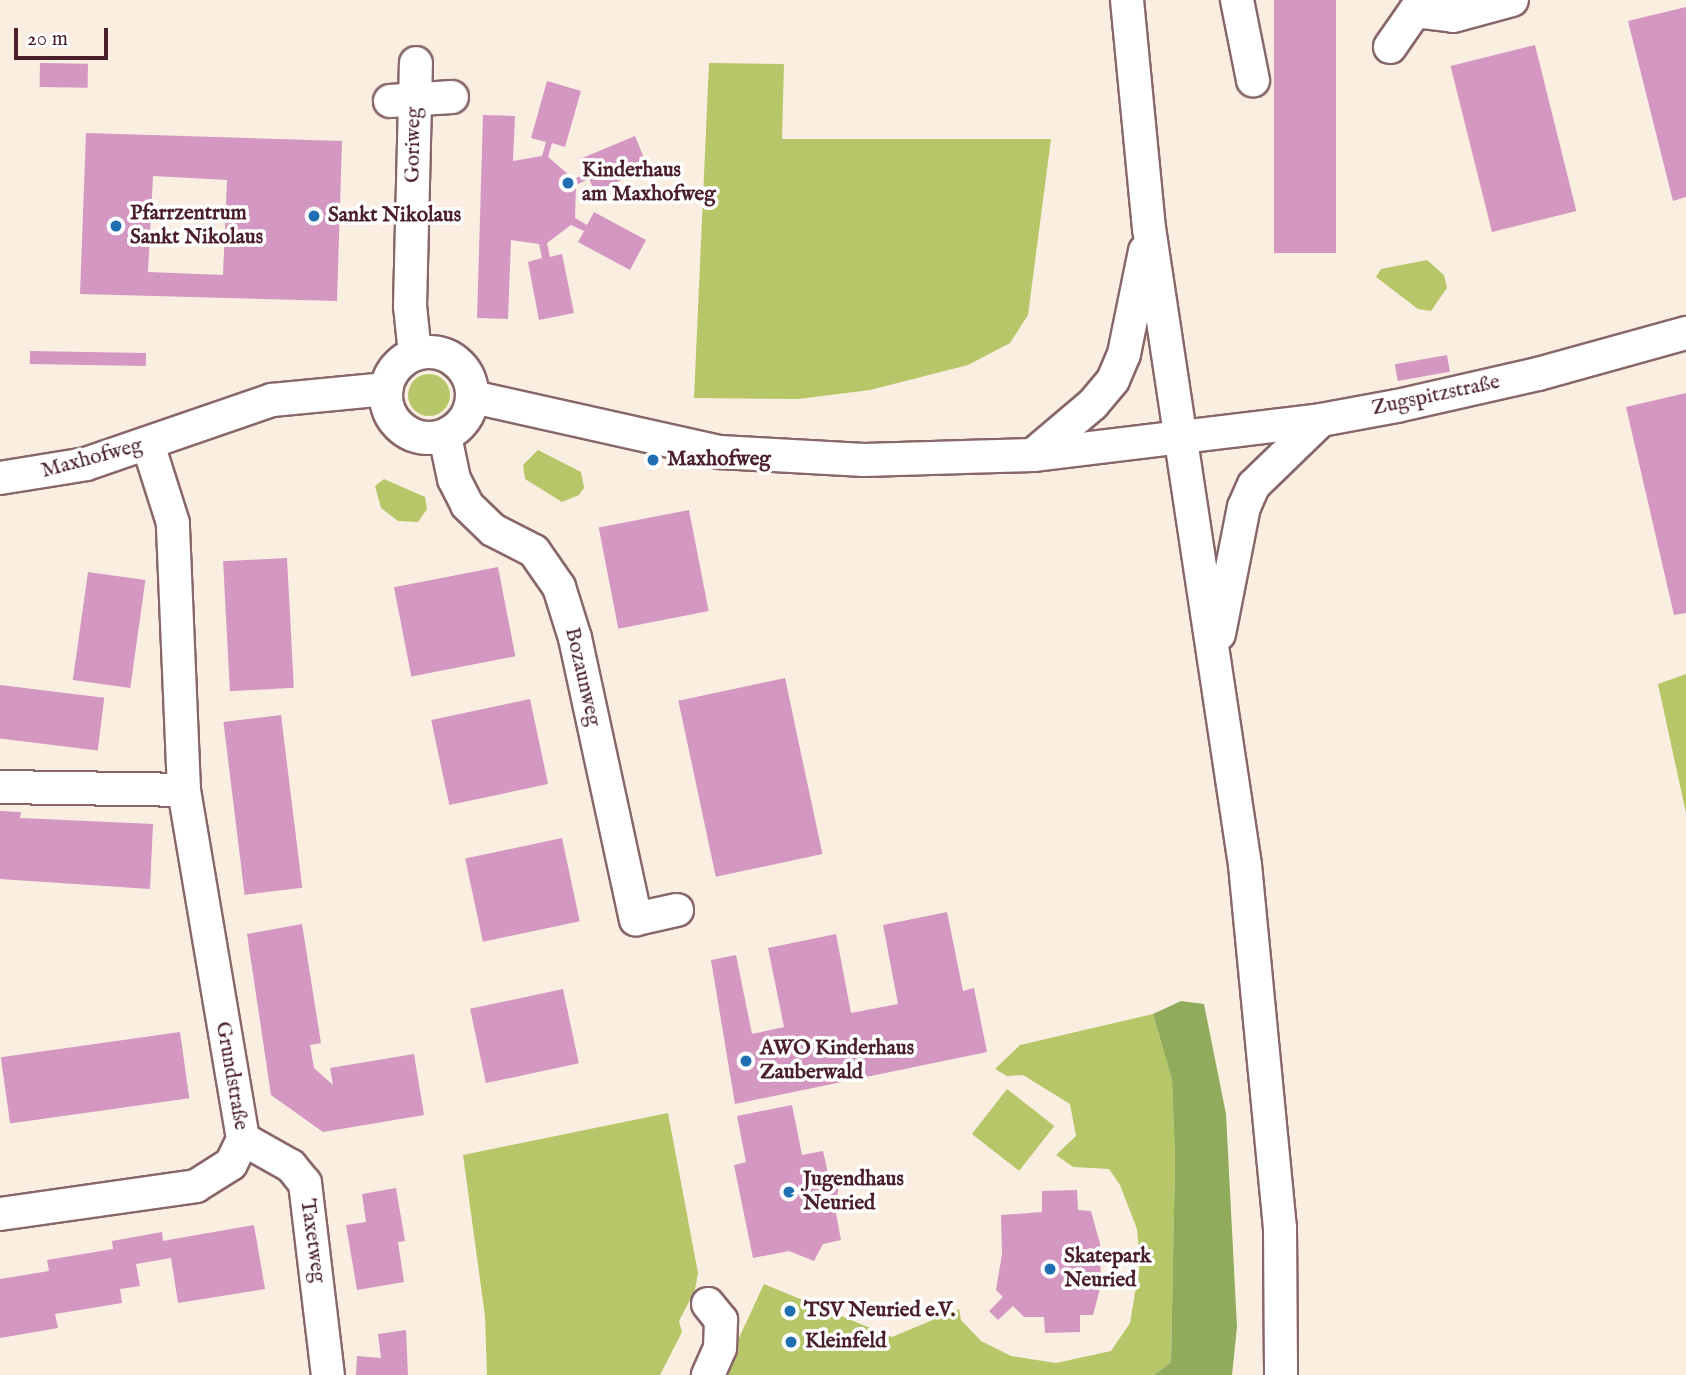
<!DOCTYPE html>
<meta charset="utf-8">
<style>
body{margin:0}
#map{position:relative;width:1686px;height:1375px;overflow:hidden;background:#faeee0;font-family:"IM FELL English",serif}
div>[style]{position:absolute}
.green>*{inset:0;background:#b6c668;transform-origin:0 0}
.round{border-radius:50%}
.forest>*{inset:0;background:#90ab5c}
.building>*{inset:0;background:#d397c1;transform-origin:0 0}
.roads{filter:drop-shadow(2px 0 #88676a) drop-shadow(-2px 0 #88676a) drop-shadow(0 2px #88676a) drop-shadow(0 -2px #88676a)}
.minor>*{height:32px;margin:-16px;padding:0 16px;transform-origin:16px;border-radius:16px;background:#fff}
.minor>.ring{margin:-16px;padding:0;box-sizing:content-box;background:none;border:32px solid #fff;border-radius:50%}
.dots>*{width:19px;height:19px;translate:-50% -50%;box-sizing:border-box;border:4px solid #fff;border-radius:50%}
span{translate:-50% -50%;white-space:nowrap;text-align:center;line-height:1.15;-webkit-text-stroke:7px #fff;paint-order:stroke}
.street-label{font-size:21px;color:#4a1f2b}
.poi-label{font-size:21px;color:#4a1f2b;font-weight:700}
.left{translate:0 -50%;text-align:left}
.scale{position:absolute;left:14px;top:28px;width:94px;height:32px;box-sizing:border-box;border:4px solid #4a1f2b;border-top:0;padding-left:9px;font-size:21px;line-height:24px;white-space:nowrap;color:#4a1f2b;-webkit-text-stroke:5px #fff;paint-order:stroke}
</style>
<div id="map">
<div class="green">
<div style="clip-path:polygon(709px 63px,784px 64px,782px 139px,1051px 139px,1028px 315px,1010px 343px,968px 365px,870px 390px,798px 399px,694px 398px)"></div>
<div style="clip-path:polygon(1427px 260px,1444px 275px,1447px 288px,1431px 311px,1418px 309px,1376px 277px,1381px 269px)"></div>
<div class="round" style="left:408px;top:374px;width:42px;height:42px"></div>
<div style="clip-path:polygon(538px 450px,581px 472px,584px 488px,579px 495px,562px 502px,525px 479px,523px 465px)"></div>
<div style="clip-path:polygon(384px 479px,425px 497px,427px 509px,418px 522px,398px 521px,381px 508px,375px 486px)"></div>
<div style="clip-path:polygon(1686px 674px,1686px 813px,1658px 684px)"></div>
<div style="clip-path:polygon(1153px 1014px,1172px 1080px,1175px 1159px,1171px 1362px,1154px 1375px,696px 1375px,726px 1366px,764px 1284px,892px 1337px,959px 1309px,961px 1320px,981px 1341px,1011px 1356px,1056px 1363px,1111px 1351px,1130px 1323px,1140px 1263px,1137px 1229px,1120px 1185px,1109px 1169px,1073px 1167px,1056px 1155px,1076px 1136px,1070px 1104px,1023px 1075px,1007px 1076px,995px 1069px,1020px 1045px)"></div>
<div style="left:1007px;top:1089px;width:60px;height:57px;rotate:38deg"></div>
<div style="clip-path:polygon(668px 1113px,698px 1273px,695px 1290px,679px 1321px,682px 1332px,660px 1375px,487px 1375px,485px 1316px,463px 1155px)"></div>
</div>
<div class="forest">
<div style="clip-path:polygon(1181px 1001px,1204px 1004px,1226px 1114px,1237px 1327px,1232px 1375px,1154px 1375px,1171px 1362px,1175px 1159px,1172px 1080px,1153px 1014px)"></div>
</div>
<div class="building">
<div style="left:1274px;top:0;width:62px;height:253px"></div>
<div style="clip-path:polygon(1686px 7px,1686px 197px,1673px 201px,1628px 21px)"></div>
<div style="left:1535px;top:45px;width:171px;height:87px;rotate:76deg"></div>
<div style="left:40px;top:63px;width:48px;height:24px;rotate:1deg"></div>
<div style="clip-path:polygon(547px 81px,581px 91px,565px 147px,552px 143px,548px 157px,574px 179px,587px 173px,580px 159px,635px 136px,648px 168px,595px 192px,589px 179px,576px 185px,575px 218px,587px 225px,594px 212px,646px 240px,630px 270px,578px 242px,584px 231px,571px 225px,547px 243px,550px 257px,562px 254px,574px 313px,539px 320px,528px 262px,542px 258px,539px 244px,511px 240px,508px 319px,477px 318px,483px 115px,515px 116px,513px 161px,542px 156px,546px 142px,531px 138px)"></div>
<div style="clip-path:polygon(evenodd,86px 133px,342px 141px,337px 301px,80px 294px,86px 133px,153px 176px,227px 180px,223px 275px,148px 272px,153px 176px)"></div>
<div style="left:30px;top:351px;width:116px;height:13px;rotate:1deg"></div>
<div style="left:1447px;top:355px;width:17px;height:53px;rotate:80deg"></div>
<div style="clip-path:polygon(1686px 393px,1686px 613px,1674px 615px,1626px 407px)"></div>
<div style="left:689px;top:510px;width:103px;height:92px;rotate:79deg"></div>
<div style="left:287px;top:558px;width:130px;height:64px;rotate:87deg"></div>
<div style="left:498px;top:567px;width:91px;height:106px;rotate:79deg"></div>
<div style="left:88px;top:572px;width:58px;height:109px;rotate:8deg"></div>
<div style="left:785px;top:678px;width:180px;height:109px;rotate:78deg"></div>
<div style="left:0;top:685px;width:105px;height:53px;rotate:7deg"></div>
<div style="left:530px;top:699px;width:87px;height:101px;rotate:78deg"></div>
<div style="left:281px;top:715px;width:174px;height:58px;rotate:83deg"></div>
<div style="clip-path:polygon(0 811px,21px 812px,20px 818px,153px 824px,150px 889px,0 879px)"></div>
<div style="left:562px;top:838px;width:85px;height:99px;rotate:78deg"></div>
<div style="clip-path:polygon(947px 912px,963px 991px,974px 988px,987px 1052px,735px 1104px,711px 960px,736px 955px,752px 1034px,784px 1027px,768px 948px,836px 934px,851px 1013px,898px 1004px,883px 925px)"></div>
<div style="clip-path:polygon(302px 924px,321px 1043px,310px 1045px,314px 1068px,333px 1085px,330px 1068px,414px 1054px,424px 1115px,323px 1132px,271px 1095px,247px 934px)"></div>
<div style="left:563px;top:989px;width:76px;height:95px;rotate:78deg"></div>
<div style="left:180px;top:1032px;width:67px;height:181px;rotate:82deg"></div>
<div style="clip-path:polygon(792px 1105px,802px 1155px,823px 1151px,830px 1182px,840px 1179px,835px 1208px,841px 1240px,823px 1244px,814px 1261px,789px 1251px,753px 1258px,734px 1165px,746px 1162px,737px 1116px)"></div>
<div style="clip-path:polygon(396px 1188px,405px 1241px,398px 1242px,404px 1282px,357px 1290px,346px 1225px,366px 1222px,362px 1194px)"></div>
<div style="clip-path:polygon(1077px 1190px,1078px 1210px,1091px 1211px,1100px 1244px,1101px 1285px,1093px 1315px,1080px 1315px,1080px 1332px,1045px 1333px,1044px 1317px,1024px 1317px,1013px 1306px,998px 1320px,989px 1311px,1003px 1297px,996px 1290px,1002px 1254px,1001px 1215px,1042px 1212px,1042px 1191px)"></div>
<div style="clip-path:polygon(254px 1225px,265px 1289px,178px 1303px,171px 1258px,136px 1264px,140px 1286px,120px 1289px,122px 1303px,55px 1314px,58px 1328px,0 1338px,0 1279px,49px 1271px,47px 1260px,113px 1249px,112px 1241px,162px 1232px,163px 1241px,168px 1240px)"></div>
<div style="clip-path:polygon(406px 1330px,408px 1375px,356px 1375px,357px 1356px,381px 1358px,378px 1334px)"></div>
</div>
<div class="roads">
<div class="minor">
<div style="left:1127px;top:0;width:229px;rotate:84.5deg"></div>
<div style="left:1149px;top:228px;width:644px;rotate:81.43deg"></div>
<div style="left:1245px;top:865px;width:365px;rotate:84.5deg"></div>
<div style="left:1280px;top:1228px;width:147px;rotate:89.6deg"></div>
<div style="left:1237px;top:0;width:82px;rotate:78.7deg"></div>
<div style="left:1390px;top:47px;width:44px;rotate:-55.2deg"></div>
<div style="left:1415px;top:11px;width:38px;rotate:7deg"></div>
<div style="left:1453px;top:16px;width:61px;rotate:-15.2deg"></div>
<div style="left:390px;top:101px;width:62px;rotate:-3.7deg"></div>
<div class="ring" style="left:386px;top:352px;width:54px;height:54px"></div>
<div style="left:415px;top:354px;width:48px;rotate:-95.9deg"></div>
<div style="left:410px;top:306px;width:243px;rotate:-88.6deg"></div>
<div style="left:473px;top:397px;width:253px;rotate:12.6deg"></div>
<div style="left:720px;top:452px;width:144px;rotate:3.2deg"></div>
<div style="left:864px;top:460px;width:169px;rotate:-1.7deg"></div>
<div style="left:1033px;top:455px;width:290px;rotate:-6.9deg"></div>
<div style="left:1321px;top:420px;width:77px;rotate:-10.4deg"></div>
<div style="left:1397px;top:406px;width:145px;rotate:-12.8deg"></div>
<div style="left:1538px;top:374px;width:154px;rotate:-15.5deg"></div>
<div style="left:445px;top:436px;width:44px;rotate:78.2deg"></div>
<div style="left:454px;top:479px;width:29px;rotate:63deg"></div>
<div style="left:467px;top:505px;width:36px;rotate:44deg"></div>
<div style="left:493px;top:530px;width:46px;rotate:27.1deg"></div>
<div style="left:534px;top:551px;width:44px;rotate:55.2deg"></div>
<div style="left:559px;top:587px;width:53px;rotate:72.6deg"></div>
<div style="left:575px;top:638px;width:288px;rotate:77.8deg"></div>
<div style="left:636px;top:919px;width:42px;rotate:-12.4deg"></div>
<div style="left:1034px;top:454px;width:77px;rotate:-40.3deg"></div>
<div style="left:1093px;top:404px;width:31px;rotate:-50deg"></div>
<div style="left:1113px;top:380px;width:28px;rotate:-67deg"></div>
<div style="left:1124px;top:354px;width:105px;rotate:-78.5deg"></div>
<div style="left:0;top:478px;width:87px;rotate:-9.2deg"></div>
<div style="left:86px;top:464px;width:197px;rotate:-19deg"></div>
<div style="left:272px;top:400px;width:115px;rotate:-5.5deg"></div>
<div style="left:1219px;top:634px;width:129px;rotate:-78.9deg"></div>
<div style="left:1244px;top:507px;width:24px;rotate:-66deg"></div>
<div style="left:1254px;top:485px;width:93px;rotate:-44.1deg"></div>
<div style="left:0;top:787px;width:184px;rotate:0.9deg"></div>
<div style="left:243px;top:1139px;width:55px;rotate:29.4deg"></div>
<div style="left:291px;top:1166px;width:22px;rotate:51deg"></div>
<div style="left:305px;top:1183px;width:193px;rotate:83.2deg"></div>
<div style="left:0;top:1214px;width:198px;rotate:-8.1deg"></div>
<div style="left:196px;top:1186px;width:41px;rotate:-32.2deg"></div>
<div style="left:231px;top:1164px;width:28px;rotate:-64deg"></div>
<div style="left:243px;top:1139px;width:354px;rotate:-99.6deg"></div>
<div style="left:184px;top:790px;width:267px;rotate:-92.4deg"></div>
<div style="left:173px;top:523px;width:83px;rotate:-107.6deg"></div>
<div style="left:708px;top:1304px;width:21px;rotate:51deg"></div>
<div style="left:721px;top:1320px;width:28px;rotate:92deg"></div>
<div style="left:720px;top:1348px;width:30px;rotate:114deg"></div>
</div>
</div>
<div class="dots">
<div style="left:568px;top:183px;background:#1f6fb2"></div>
<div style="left:314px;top:216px;background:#1f6fb2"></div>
<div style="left:116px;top:226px;background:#1f6fb2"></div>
<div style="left:653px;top:460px;background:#1f6fb2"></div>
<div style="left:746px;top:1061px;background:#1f6fb2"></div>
<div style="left:789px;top:1192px;background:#1f6fb2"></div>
<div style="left:1050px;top:1269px;background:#1f6fb2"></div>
<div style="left:790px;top:1311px;background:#1f6fb2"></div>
<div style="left:791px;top:1342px;background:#1f6fb2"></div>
</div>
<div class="street-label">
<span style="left:414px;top:145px;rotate:-89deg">Goriweg</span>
<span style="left:1436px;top:396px;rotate:-12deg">Zugspitzstraße</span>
<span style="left:92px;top:459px;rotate:-15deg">Maxhofweg</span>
<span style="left:582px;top:677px;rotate:77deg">Bozaunweg</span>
<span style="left:231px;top:1076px;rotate:80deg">Grundstraße</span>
<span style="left:312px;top:1241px;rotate:82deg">Taxetweg</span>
</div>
<div class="poi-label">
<span class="left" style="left:582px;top:183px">Kinderhaus<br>am Maxhofweg</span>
<span class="left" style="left:130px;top:226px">Pfarrzentrum<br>Sankt Nikolaus</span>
<span class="left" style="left:328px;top:216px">Sankt Nikolaus</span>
<span class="left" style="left:667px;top:460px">Maxhofweg</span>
<span class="left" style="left:760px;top:1061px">AWO Kinderhaus<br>Zauberwald</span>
<span class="left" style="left:803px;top:1192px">Jugendhaus<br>Neuried</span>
<span class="left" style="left:1064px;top:1269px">Skatepark<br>Neuried</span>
<span class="left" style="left:804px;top:1311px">TSV Neuried e.V.</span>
<span class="left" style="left:805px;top:1342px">Kleinfeld</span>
</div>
<div class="scale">20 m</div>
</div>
